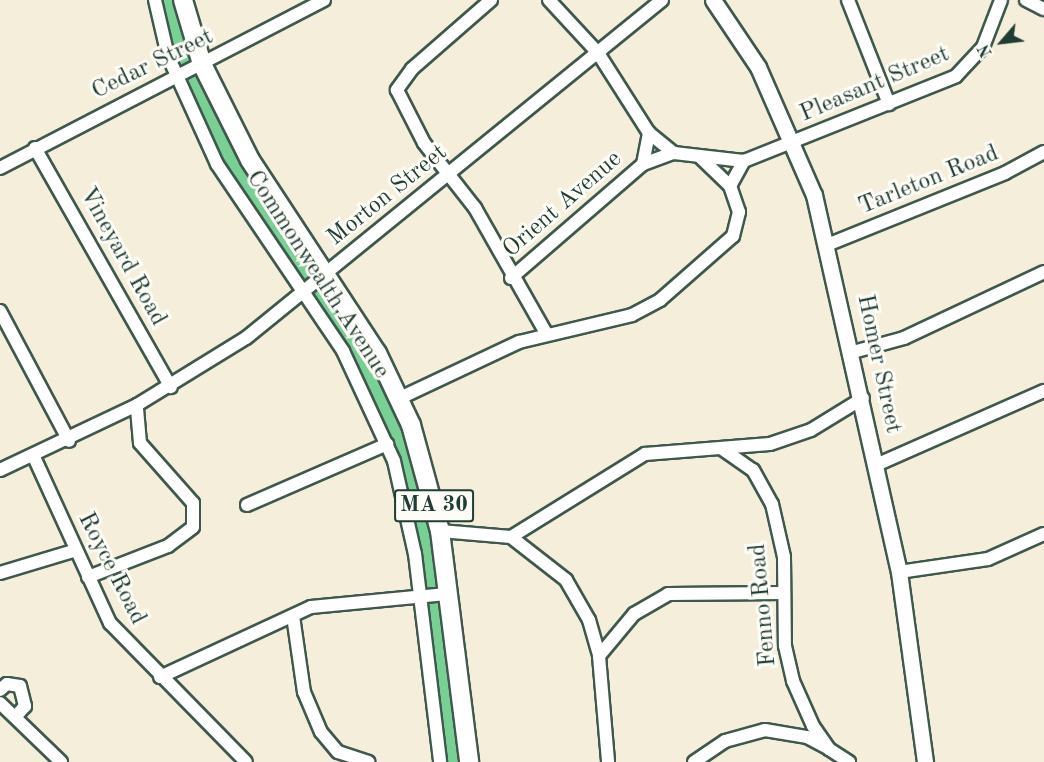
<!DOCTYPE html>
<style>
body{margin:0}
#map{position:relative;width:1044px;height:762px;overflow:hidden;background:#f4eedb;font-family:"Old Standard TT",serif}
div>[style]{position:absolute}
.green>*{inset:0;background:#79d095}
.roads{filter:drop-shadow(2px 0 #3f584d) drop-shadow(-2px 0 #3f584d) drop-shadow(0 2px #3f584d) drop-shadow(0 -2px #3f584d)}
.minor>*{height:12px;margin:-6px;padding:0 6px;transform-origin:6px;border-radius:6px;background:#fff}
.tertiary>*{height:15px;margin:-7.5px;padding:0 7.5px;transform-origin:7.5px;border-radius:7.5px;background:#fff}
.primary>*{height:18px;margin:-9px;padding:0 9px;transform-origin:9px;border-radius:9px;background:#fff}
span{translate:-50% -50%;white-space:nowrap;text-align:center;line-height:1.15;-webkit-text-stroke:6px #fdfcf7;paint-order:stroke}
.shield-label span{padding:2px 4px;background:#fdfcf7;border:2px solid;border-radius:4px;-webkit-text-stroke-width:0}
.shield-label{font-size:22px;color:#1f3d34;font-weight:700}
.street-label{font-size:24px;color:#1f3d34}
.north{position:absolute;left:972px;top:12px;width:60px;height:60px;-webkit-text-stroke:4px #fdfcf7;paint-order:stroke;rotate:242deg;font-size:16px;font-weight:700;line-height:24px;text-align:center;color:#1f3d34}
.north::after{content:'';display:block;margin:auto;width:21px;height:27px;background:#1f3d34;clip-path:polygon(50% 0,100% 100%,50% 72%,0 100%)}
</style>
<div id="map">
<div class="green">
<div style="clip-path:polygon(155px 0,183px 0,202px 64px,346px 302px,425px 467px,469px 762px,440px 762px,407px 513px,365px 392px,242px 206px,168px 56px)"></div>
</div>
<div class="roads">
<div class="minor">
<div style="left:155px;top:0;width:57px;rotate:76.9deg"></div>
<div style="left:168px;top:56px;width:119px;rotate:65.6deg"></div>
<div style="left:217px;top:164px;width:225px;rotate:56deg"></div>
<div style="left:343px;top:351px;width:121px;rotate:65.1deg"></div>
<div style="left:394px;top:461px;width:95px;rotate:77.3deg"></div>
<div style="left:415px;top:554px;width:209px;rotate:83.1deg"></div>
<div style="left:491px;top:0;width:105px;rotate:138.9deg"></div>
<div style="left:412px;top:69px;width:26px;rotate:126deg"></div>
<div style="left:397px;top:90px;width:59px;rotate:63deg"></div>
<div style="left:424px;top:143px;width:83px;rotate:51.9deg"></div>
<div style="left:475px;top:208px;width:144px;rotate:60.4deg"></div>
<div style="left:549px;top:0;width:72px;rotate:47.2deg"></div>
<div style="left:598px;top:53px;width:95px;rotate:57.5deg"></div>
<div style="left:649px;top:133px;width:32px;rotate:39deg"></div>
<div style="left:674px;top:153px;width:70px;rotate:6.5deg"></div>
<div style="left:848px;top:0;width:112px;rotate:68.5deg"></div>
<div style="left:1026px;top:0;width:20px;rotate:27deg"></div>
<div style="left:35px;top:148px;width:275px;rotate:60.4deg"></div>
<div style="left:701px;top:158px;width:40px;rotate:44deg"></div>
<div style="left:643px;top:164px;width:32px;rotate:-79deg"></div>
<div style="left:0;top:168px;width:365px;rotate:-27.4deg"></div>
<div style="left:827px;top:245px;width:192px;rotate:-22deg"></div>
<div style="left:1005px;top:173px;width:44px;rotate:-28.3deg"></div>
<div style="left:511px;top:278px;width:174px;rotate:-40.8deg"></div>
<div style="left:643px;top:164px;width:33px;rotate:-20deg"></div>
<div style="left:0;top:311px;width:147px;rotate:62deg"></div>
<div style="left:853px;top:352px;width:53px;rotate:-15.4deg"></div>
<div style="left:904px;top:338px;width:155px;rotate:-25.2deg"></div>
<div style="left:400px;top:398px;width:132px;rotate:-25.2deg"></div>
<div style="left:519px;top:342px;width:116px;rotate:-13.4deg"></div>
<div style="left:632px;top:315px;width:32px;rotate:-28deg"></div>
<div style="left:660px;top:300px;width:97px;rotate:-41.2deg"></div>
<div style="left:733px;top:236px;width:25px;rotate:-76deg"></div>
<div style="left:739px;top:212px;width:28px;rotate:-109deg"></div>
<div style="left:730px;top:186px;width:29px;rotate:-61deg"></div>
<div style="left:744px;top:161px;width:228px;rotate:-21.8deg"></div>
<div style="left:956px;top:76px;width:40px;rotate:-47deg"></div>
<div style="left:983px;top:47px;width:50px;rotate:-69deg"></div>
<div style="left:721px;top:448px;width:39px;rotate:35deg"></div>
<div style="left:753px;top:470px;width:39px;rotate:61deg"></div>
<div style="left:772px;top:504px;width:54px;rotate:77.2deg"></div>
<div style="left:784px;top:557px;width:89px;rotate:89.4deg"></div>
<div style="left:785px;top:646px;width:36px;rotate:77deg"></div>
<div style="left:793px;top:681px;width:49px;rotate:66deg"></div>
<div style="left:813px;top:726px;width:28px;rotate:55deg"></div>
<div style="left:829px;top:749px;width:24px;rotate:33deg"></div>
<div style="left:34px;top:457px;width:183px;rotate:65.4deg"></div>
<div style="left:110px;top:623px;width:194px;rotate:45.6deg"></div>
<div style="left:876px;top:465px;width:184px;rotate:-23.8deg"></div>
<div style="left:0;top:470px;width:152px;rotate:-25.4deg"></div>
<div style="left:137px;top:405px;width:128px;rotate:-31.6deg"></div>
<div style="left:246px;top:338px;width:536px;rotate:-39.09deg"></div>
<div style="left:247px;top:505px;width:153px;rotate:-23.5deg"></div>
<div style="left:440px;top:531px;width:71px;rotate:4.8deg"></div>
<div style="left:511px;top:537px;width:158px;rotate:-31.8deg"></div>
<div style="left:645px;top:454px;width:125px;rotate:-4.6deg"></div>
<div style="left:770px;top:444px;width:43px;rotate:-18.9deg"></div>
<div style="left:811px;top:430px;width:61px;rotate:-31.6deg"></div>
<div style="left:511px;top:537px;width:70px;rotate:38deg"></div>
<div style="left:566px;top:580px;width:46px;rotate:60.1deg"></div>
<div style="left:589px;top:620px;width:37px;rotate:74deg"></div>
<div style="left:599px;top:656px;width:106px;rotate:85.1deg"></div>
<div style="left:899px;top:572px;width:90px;rotate:-8.3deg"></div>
<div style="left:988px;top:559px;width:61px;rotate:-24.1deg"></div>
<div style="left:0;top:573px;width:79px;rotate:-16.8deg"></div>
<div style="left:88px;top:577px;width:86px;rotate:-21.2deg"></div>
<div style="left:168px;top:546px;width:31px;rotate:-37deg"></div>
<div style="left:193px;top:527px;width:24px;rotate:-90deg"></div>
<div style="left:193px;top:503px;width:80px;rotate:-131.5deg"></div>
<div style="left:140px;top:443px;width:38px;rotate:-95deg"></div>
<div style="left:293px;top:616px;width:77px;rotate:81.8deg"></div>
<div style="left:304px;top:692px;width:43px;rotate:67deg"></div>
<div style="left:321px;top:732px;width:26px;rotate:50deg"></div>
<div style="left:338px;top:752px;width:32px;rotate:18deg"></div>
<div style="left:599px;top:656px;width:55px;rotate:-50.2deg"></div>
<div style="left:634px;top:614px;width:39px;rotate:-30deg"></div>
<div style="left:668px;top:594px;width:115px;rotate:-0.5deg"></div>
<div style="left:160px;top:677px;width:166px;rotate:-24.9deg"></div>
<div style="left:311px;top:607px;width:136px;rotate:-5.5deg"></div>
<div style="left:0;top:690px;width:9px;rotate:-41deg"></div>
<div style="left:7px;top:684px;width:13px;rotate:9deg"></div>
<div style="left:20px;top:686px;width:21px;rotate:76deg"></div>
<div style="left:25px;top:706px;width:13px;rotate:132deg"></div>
<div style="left:0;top:703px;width:85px;rotate:44deg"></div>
<div style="left:694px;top:762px;width:37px;rotate:-34deg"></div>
<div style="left:725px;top:741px;width:41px;rotate:-15.4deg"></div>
<div style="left:765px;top:730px;width:43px;rotate:9.5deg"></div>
<div style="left:807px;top:737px;width:24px;rotate:28deg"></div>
</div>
<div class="tertiary">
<div style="left:713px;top:0;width:81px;rotate:56.1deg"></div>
<div style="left:758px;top:67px;width:140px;rotate:66.4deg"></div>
<div style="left:814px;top:195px;width:386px;rotate:77.3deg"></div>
<div style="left:899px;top:572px;width:192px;rotate:82.2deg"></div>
</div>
<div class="primary">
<div style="left:183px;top:0;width:67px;rotate:73.5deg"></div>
<div style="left:202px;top:64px;width:107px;rotate:63.4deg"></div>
<div style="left:250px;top:160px;width:231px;rotate:56.7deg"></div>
<div style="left:377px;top:353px;width:80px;rotate:64.7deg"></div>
<div style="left:411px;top:425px;width:110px;rotate:74.7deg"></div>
<div style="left:440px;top:531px;width:233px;rotate:82.8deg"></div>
</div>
</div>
<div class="shield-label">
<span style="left:434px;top:506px">MA 30</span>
</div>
<div class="street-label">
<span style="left:153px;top:65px;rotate:-26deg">Cedar Street</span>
<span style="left:875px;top:85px;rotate:-23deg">Pleasant Street</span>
<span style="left:929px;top:181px;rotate:-22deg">Tarleton Road</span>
<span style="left:388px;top:196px;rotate:-39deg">Morton Street</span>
<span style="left:563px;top:205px;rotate:-41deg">Orient Avenue</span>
<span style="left:122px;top:257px;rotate:61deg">Vineyard Road</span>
<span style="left:317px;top:275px;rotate:57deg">Commonwealth Avenue</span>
<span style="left:878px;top:364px;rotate:78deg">Homer Street</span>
<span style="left:111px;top:569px;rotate:63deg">Royce Road</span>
<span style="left:764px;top:605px;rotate:-95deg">Fenno Road</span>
</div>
<div class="north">N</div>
</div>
